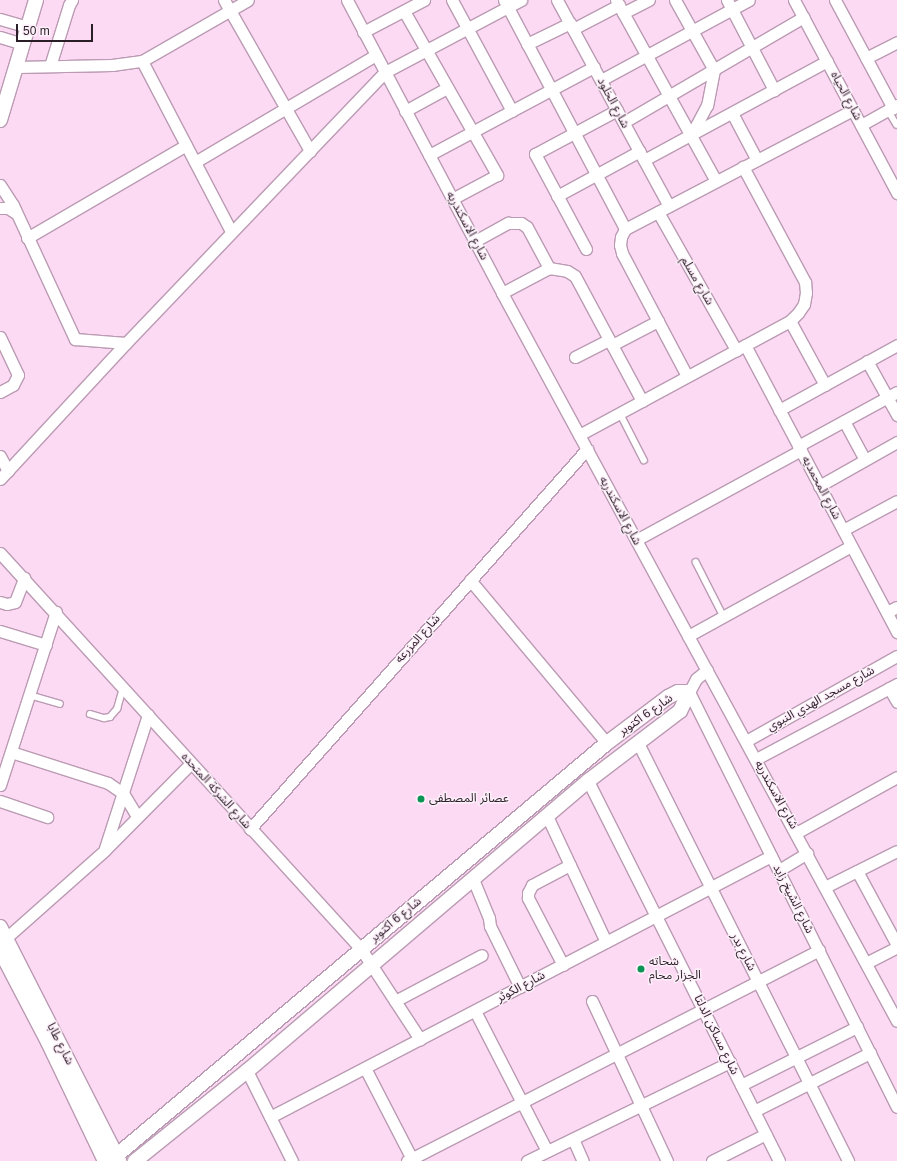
<!DOCTYPE html>
<meta charset="utf-8">
<style>
body{margin:0}
#map{position:relative;width:897px;height:1161px;overflow:hidden;background:#fcdaf4;font-family:Arial,"Noto Sans Arabic",sans-serif}
div>[style]{position:absolute}
.roads{filter:drop-shadow(1px 0 #bb9bb3) drop-shadow(-1px 0 #bb9bb3) drop-shadow(0 1px #bb9bb3) drop-shadow(0 -1px #bb9bb3)}
.service>*{height:5.5px;margin:-2.75px;padding:0 2.75px;transform-origin:2.75px;border-radius:2.75px;background:#fff}
.minor>*{height:11px;margin:-5.5px;padding:0 5.5px;transform-origin:5.5px;border-radius:5.5px;background:#fff}
.tertiary>*{height:14px;margin:-7px;padding:0 7px;transform-origin:7px;border-radius:7px;background:#fff}
.dots>*{width:11px;height:11px;translate:-50% -50%;box-sizing:border-box;border:2px solid #fdeff9;border-radius:50%}
span{translate:-50% -50%;white-space:nowrap;text-align:center;line-height:1.15;-webkit-text-stroke:3px #fdeff9;paint-order:stroke}
.street-label{font-size:12px;color:#2a1e27}
.poi-label{font-size:12px;color:#2a1e27}
.left{translate:0 -50%;text-align:left}
.scale{position:absolute;left:16px;top:24px;width:77px;height:18px;box-sizing:border-box;border:2px solid #2a1e27;border-top:0;padding-left:5px;font-size:12px;line-height:14px;white-space:nowrap;color:#2a1e27;-webkit-text-stroke:3px #fdeff9;paint-order:stroke}
</style>
<div id="map">
<div class="roads">
<div class="service">
<div style="left:888px;top:110px;width:17px;rotate:59deg"></div>
<div style="left:620px;top:413px;width:53px;rotate:62.9deg"></div>
<div style="left:696px;top:562px;width:62px;rotate:63deg"></div>
<div style="left:29px;top:695px;width:32px;rotate:16deg"></div>
<div style="left:90px;top:714px;width:15px;rotate:16deg"></div>
<div style="left:104px;top:718px;width:6px;rotate:-9deg"></div>
<div style="left:110px;top:717px;width:11px;rotate:-49deg"></div>
<div style="left:117px;top:709px;width:22px;rotate:-74deg"></div>
</div>
<div class="minor">
<div style="left:224px;top:0;width:174px;rotate:60.3deg"></div>
<div style="left:347px;top:0;width:331px;rotate:62.1deg"></div>
<div style="left:502px;top:293px;width:828px;rotate:61.52deg"></div>
<div style="left:452px;top:0;width:126px;rotate:61.6deg"></div>
<div style="left:504px;top:0;width:259px;rotate:62.1deg"></div>
<div style="left:557px;top:0;width:234px;rotate:61.5deg"></div>
<div style="left:616px;top:0;width:207px;rotate:61.1deg"></div>
<div style="left:675px;top:0;width:80px;rotate:60.9deg"></div>
<div style="left:714px;top:70px;width:36px;rotate:101deg"></div>
<div style="left:707px;top:105px;width:32px;rotate:118deg"></div>
<div style="left:727px;top:0;width:102px;rotate:62.4deg"></div>
<div style="left:794px;top:0;width:219px;rotate:61.9deg"></div>
<div style="left:835px;top:0;width:123px;rotate:61.8deg"></div>
<div style="left:404px;top:11px;width:189px;rotate:60.4deg"></div>
<div style="left:497px;top:175px;width:51px;rotate:151.9deg"></div>
<div style="left:623px;top:13px;width:29px;rotate:-27deg"></div>
<div style="left:0;top:19px;width:29px;rotate:16deg"></div>
<div style="left:573px;top:29px;width:52px;rotate:-27.6deg"></div>
<div style="left:363px;top:32px;width:69px;rotate:-27.7deg"></div>
<div style="left:0;top:37px;width:24px;rotate:17deg"></div>
<div style="left:527px;top:44px;width:48px;rotate:-26deg"></div>
<div style="left:866px;top:58px;width:35px;rotate:-27deg"></div>
<div style="left:142px;top:61px;width:192px;rotate:62.4deg"></div>
<div style="left:50px;top:66px;width:64px;rotate:-72.7deg"></div>
<div style="left:69px;top:5px;width:6px;rotate:-59deg"></div>
<div style="left:17px;top:67px;width:95px;rotate:-1.2deg"></div>
<div style="left:112px;top:65px;width:30px;rotate:-8deg"></div>
<div style="left:142px;top:61px;width:122px;rotate:-29.9deg"></div>
<div style="left:601px;top:80px;width:168px;rotate:-28.4deg"></div>
<div style="left:405px;top:111px;width:48px;rotate:-28.7deg"></div>
<div style="left:732px;top:113px;width:53px;rotate:62deg"></div>
<div style="left:624px;top:122px;width:208px;rotate:-30.3deg"></div>
<div style="left:861px;top:125px;width:41px;rotate:-29.1deg"></div>
<div style="left:429px;top:155px;width:187px;rotate:-28.1deg"></div>
<div style="left:644px;top:160px;width:208px;rotate:-28.4deg"></div>
<div style="left:195px;top:162px;width:210px;rotate:-30.6deg"></div>
<div style="left:0;top:185px;width:24px;rotate:57deg"></div>
<div style="left:13px;top:205px;width:148px;rotate:65.2deg"></div>
<div style="left:75px;top:339px;width:51px;rotate:4.5deg"></div>
<div style="left:557px;top:196px;width:94px;rotate:-28.5deg"></div>
<div style="left:0;top:208px;width:8px"></div>
<div style="left:8px;top:208px;width:9px;rotate:32deg"></div>
<div style="left:658px;top:212px;width:159px;rotate:60.5deg"></div>
<div style="left:27px;top:238px;width:184px;rotate:-30.3deg"></div>
<div style="left:475px;top:241px;width:38px;rotate:-29deg"></div>
<div style="left:508px;top:223px;width:13px"></div>
<div style="left:521px;top:223px;width:7px;rotate:34deg"></div>
<div style="left:527px;top:227px;width:47px;rotate:61.8deg"></div>
<div style="left:586px;top:249px;width:108px;rotate:-118.2deg"></div>
<div style="left:535px;top:154px;width:93px;rotate:-28.2deg"></div>
<div style="left:502px;top:293px;width:53px;rotate:-28deg"></div>
<div style="left:549px;top:268px;width:18px;rotate:9deg"></div>
<div style="left:567px;top:271px;width:9px;rotate:32deg"></div>
<div style="left:575px;top:276px;width:142px;rotate:61.8deg"></div>
<div style="left:790px;top:321px;width:73px;rotate:61.3deg"></div>
<div style="left:0;top:337px;width:42px;rotate:64.7deg"></div>
<div style="left:18px;top:375px;width:11px;rotate:117deg"></div>
<div style="left:13px;top:385px;width:15px;rotate:152deg"></div>
<div style="left:612px;top:345px;width:52px;rotate:-27.6deg"></div>
<div style="left:745px;top:345px;width:325px;rotate:62.1deg"></div>
<div style="left:575px;top:357px;width:38px;rotate:-27deg"></div>
<div style="left:867px;top:361px;width:62px;rotate:60.9deg"></div>
<div style="left:687px;top:376px;width:139px;rotate:-117.9deg"></div>
<div style="left:622px;top:253px;width:8px;rotate:-104deg"></div>
<div style="left:620px;top:245px;width:8px;rotate:-83deg"></div>
<div style="left:621px;top:237px;width:9px;rotate:-63deg"></div>
<div style="left:625px;top:229px;width:257px;rotate:-27.6deg"></div>
<div style="left:779px;top:410px;width:135px;rotate:-28.8deg"></div>
<div style="left:844px;top:421px;width:44px;rotate:61.7deg"></div>
<div style="left:579px;top:435px;width:240px;rotate:-28.4deg"></div>
<div style="left:790px;top:321px;width:11px;rotate:-45deg"></div>
<div style="left:798px;top:313px;width:11px;rotate:-56deg"></div>
<div style="left:804px;top:304px;width:11px;rotate:-80deg"></div>
<div style="left:806px;top:293px;width:11px;rotate:-95deg"></div>
<div style="left:805px;top:282px;width:131px;rotate:-118.3deg"></div>
<div style="left:798px;top:446px;width:113px;rotate:-28.6deg"></div>
<div style="left:0;top:456px;width:17px;rotate:62deg"></div>
<div style="left:0;top:479px;width:185px;rotate:-47.2deg"></div>
<div style="left:126px;top:343px;width:375px;rotate:-46.3deg"></div>
<div style="left:385px;top:72px;width:154px;rotate:-27.9deg"></div>
<div style="left:819px;top:486px;width:90px;rotate:-29.4deg"></div>
<div style="left:843px;top:530px;width:61px;rotate:-28.2deg"></div>
<div style="left:636px;top:540px;width:188px;rotate:-28.6deg"></div>
<div style="left:0;top:553px;width:536px;rotate:47.65deg"></div>
<div style="left:361px;top:949px;width:108px;rotate:56.8deg"></div>
<div style="left:470px;top:580px;width:213px;rotate:50deg"></div>
<div style="left:0;top:602px;width:7px;rotate:16deg"></div>
<div style="left:7px;top:604px;width:8px;rotate:-14deg"></div>
<div style="left:15px;top:602px;width:26px;rotate:-69deg"></div>
<div style="left:887px;top:612px;width:11px;rotate:-27deg"></div>
<div style="left:0;top:631px;width:48px;rotate:16.9deg"></div>
<div style="left:688px;top:636px;width:186px;rotate:-28.9deg"></div>
<div style="left:707px;top:670px;width:14px;rotate:141deg"></div>
<div style="left:696px;top:679px;width:15px;rotate:118deg"></div>
<div style="left:689px;top:692px;width:464px;rotate:63.4deg"></div>
<div style="left:889px;top:688px;width:16px;rotate:60deg"></div>
<div style="left:746px;top:741px;width:173px;rotate:-29.4deg"></div>
<div style="left:638px;top:743px;width:468px;rotate:63.3deg"></div>
<div style="left:11px;top:752px;width:102px;rotate:17.7deg"></div>
<div style="left:108px;top:783px;width:18px;rotate:34deg"></div>
<div style="left:123px;top:793px;width:27px;rotate:59deg"></div>
<div style="left:756px;top:759px;width:160px;rotate:-28deg"></div>
<div style="left:588px;top:781px;width:425px;rotate:63.3deg"></div>
<div style="left:0;top:785px;width:182px;rotate:-72.1deg"></div>
<div style="left:0;top:801px;width:50px;rotate:18.8deg"></div>
<div style="left:547px;top:816px;width:139px;rotate:64.9deg"></div>
<div style="left:250px;top:829px;width:508px;rotate:-48.43deg"></div>
<div style="left:796px;top:833px;width:115px;rotate:-29deg"></div>
<div style="left:105px;top:848px;width:140px;rotate:-72.1deg"></div>
<div style="left:779px;top:870px;width:33px;rotate:-31deg"></div>
<div style="left:857px;top:871px;width:84px;rotate:61.6deg"></div>
<div style="left:473px;top:879px;width:42px;rotate:67.7deg"></div>
<div style="left:489px;top:918px;width:8px;rotate:83deg"></div>
<div style="left:490px;top:926px;width:68px;rotate:63.8deg"></div>
<div style="left:825px;top:887px;width:80px;rotate:-26.6deg"></div>
<div style="left:6px;top:938px;width:132px;rotate:-41.6deg"></div>
<div style="left:105px;top:850px;width:122px;rotate:-45.3deg"></div>
<div style="left:866px;top:963px;width:35px;rotate:-27deg"></div>
<div style="left:563px;top:965px;width:76px;rotate:-117.6deg"></div>
<div style="left:528px;top:898px;width:5px;rotate:-90deg"></div>
<div style="left:528px;top:893px;width:9px;rotate:-63deg"></div>
<div style="left:532px;top:885px;width:43px;rotate:-27.8deg"></div>
<div style="left:395px;top:1001px;width:98px;rotate:-27.9deg"></div>
<div style="left:592px;top:1001px;width:177px;rotate:64.9deg"></div>
<div style="left:475px;top:1011px;width:157px;rotate:62.8deg"></div>
<div style="left:365px;top:1068px;width:105px;rotate:62.7deg"></div>
<div style="left:247px;top:1071px;width:101px;rotate:63.4deg"></div>
<div style="left:741px;top:1085px;width:130px;rotate:-26.6deg"></div>
<div style="left:754px;top:1111px;width:130px;rotate:-26.6deg"></div>
<div style="left:270px;top:1117px;width:565px;rotate:-27.52deg"></div>
<div style="left:573px;top:1139px;width:24px;rotate:66deg"></div>
<div style="left:407px;top:1161px;width:463px;rotate:-27.1deg"></div>
<div style="left:527px;top:1161px;width:226px;rotate:-26deg"></div>
<div style="left:712px;top:1161px;width:60px;rotate:-26.6deg"></div>
</div>
<div class="tertiary">
<div style="left:0;top:120px;width:125px;rotate:-73.3deg"></div>
<div style="left:0;top:927px;width:263px;rotate:63deg"></div>
<div style="left:0;top:950px;width:104px;rotate:62.4deg"></div>
<div style="left:48px;top:1042px;width:132px;rotate:64.4deg"></div>
<div style="left:110px;top:1161px;width:649px;rotate:-40.07deg"></div>
<div style="left:607px;top:743px;width:76px;rotate:-37deg"></div>
<div style="left:668px;top:697px;width:11px;rotate:-27deg"></div>
<div style="left:678px;top:692px;width:11px"></div>
<div style="left:689px;top:692px;width:21px;rotate:115deg"></div>
<div style="left:680px;top:711px;width:116px;rotate:142.7deg"></div>
<div style="left:588px;top:781px;width:448px;rotate:139.6deg"></div>
<div style="left:247px;top:1071px;width:144px;rotate:141.2deg"></div>
</div>
</div>
<div class="dots">
<div style="left:421px;top:799px;background:#0b9554"></div>
<div style="left:641px;top:969px;background:#0b9554"></div>
</div>
<div class="street-label">
<span style="left:846px;top:96px;rotate:62deg">شارع الحياه</span>
<span style="left:613px;top:103px;rotate:62deg">شارع الخلود</span>
<span style="left:467px;top:226px;rotate:62deg">شارع الاسكندريه</span>
<span style="left:697px;top:281px;rotate:60deg">شارع مسلم</span>
<span style="left:821px;top:488px;rotate:62deg">شارع المحمديه</span>
<span style="left:620px;top:511px;rotate:62deg">شارع الاسكندريه</span>
<span style="left:418px;top:639px;rotate:-48deg">شارع المزرعه</span>
<span style="left:821px;top:699px;rotate:-29deg">شارع مسجد الهدي النبوي</span>
<span style="left:646px;top:715px;rotate:-35deg">شارع 6 اكتوبر</span>
<span style="left:216px;top:791px;rotate:48deg">شارع الشركة المتحده</span>
<span style="left:776px;top:795px;rotate:61deg">شارع الاسكندريه</span>
<span style="left:793px;top:899px;rotate:63deg">شارع الشيخ زايد</span>
<span style="left:396px;top:920px;rotate:-40deg">شارع 6 اكتوبر</span>
<span style="left:743px;top:952px;rotate:63deg">شارع بدر</span>
<span style="left:521px;top:987px;rotate:-28deg">شارع الكوثر</span>
<span style="left:716px;top:1035px;rotate:64deg">شارع مساكن الدلتا</span>
<span style="left:60px;top:1044px;rotate:63deg">شارع طابا</span>
</div>
<div class="poi-label">
<span class="left" style="left:429px;top:799px">عصائر المصطفى</span>
<span class="left" style="left:649px;top:969px">شحاته<br>الجزار محام</span>
</div>
<div class="scale">50 m</div>
</div>
